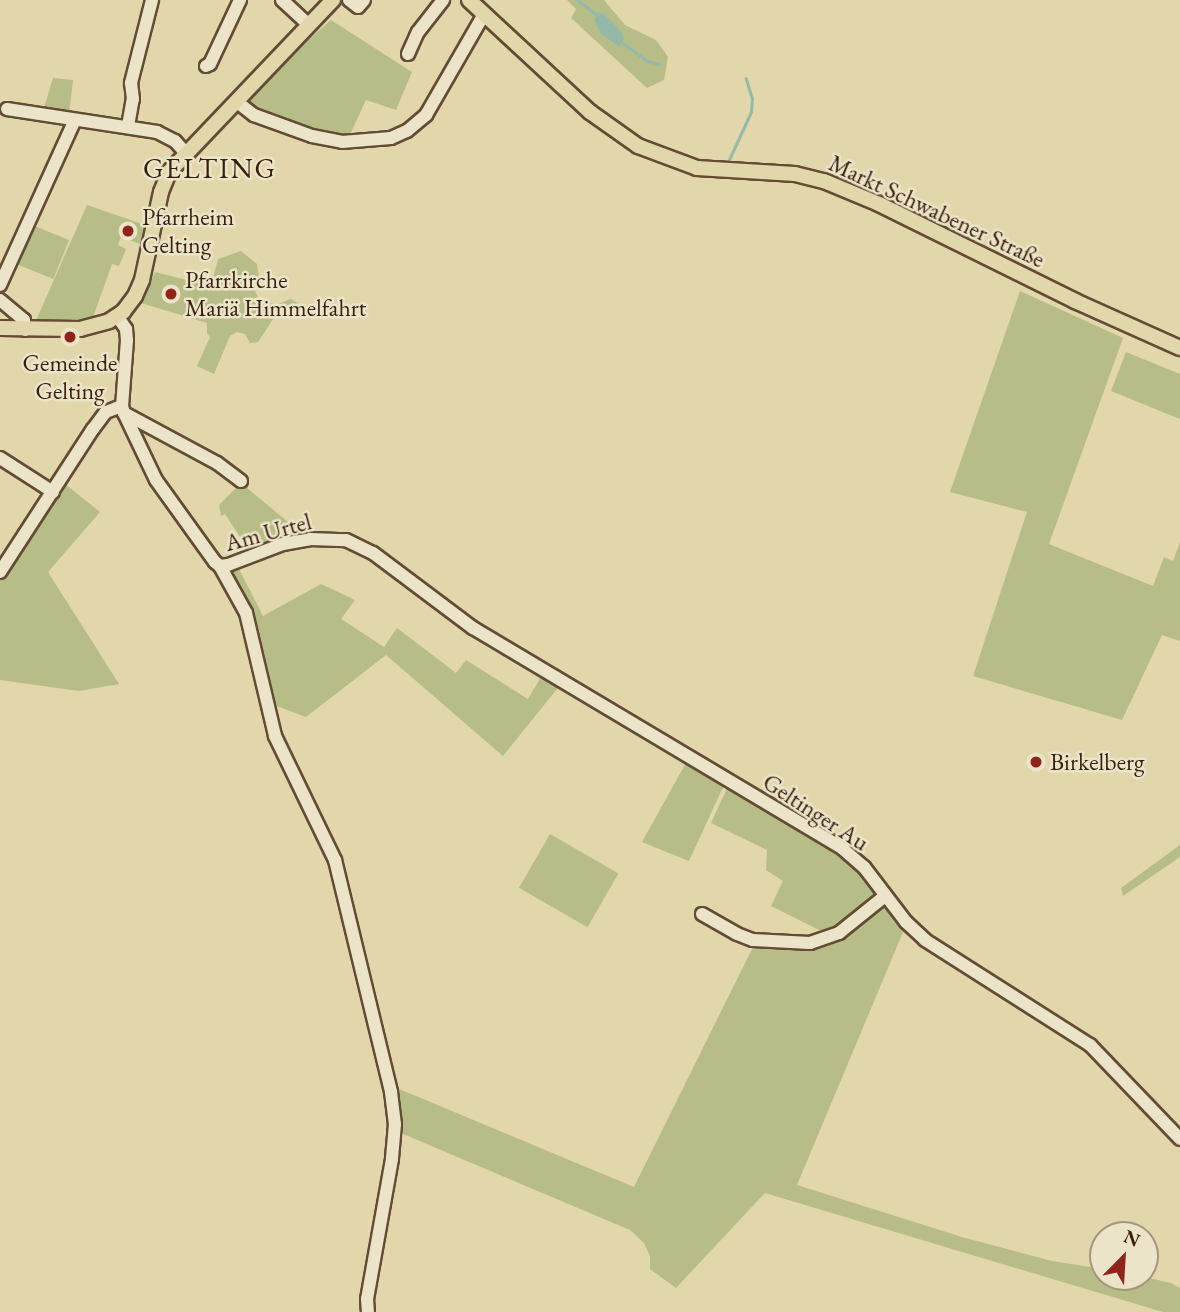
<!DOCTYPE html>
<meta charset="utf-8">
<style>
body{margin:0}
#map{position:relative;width:1180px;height:1312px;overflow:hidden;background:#e2d6ab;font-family:"EB Garamond",serif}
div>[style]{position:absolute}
.green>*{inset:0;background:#b7bd86;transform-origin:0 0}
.water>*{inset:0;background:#95b9a8}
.stream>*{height:2.5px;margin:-1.25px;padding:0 1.25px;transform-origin:1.25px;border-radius:1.25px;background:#95b9a8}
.roads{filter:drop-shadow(2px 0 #624c34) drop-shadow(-2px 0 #624c34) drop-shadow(0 2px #624c34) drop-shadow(0 -2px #624c34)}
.minor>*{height:12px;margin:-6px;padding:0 6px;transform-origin:6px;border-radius:6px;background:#ece4c8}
.major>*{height:14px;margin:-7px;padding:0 7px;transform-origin:7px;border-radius:7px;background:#e2d6ab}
.dots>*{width:19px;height:19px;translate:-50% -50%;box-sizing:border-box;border:4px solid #ece4c8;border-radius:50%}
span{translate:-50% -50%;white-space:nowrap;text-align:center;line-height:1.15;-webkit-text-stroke:5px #ece4c8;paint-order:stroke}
.street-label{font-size:24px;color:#381e0d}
.poi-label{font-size:24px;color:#381e0d}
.left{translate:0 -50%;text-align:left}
.quarter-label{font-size:28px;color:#381e0d;letter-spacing:2px}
.north{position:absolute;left:1089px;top:1221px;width:70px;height:70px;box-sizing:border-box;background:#ece4c8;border:2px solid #a4957d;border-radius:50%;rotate:24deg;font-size:19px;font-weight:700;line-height:28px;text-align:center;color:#381e0d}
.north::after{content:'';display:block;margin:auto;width:24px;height:32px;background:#8f2418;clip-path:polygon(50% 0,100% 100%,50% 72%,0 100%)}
</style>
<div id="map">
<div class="green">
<div style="clip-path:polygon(567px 0,604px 0,625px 25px,656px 40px,668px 57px,664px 80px,647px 88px,571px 18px,576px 9px)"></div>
<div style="clip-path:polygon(331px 20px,412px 72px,396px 110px,366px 100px,347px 141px,259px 114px,249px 103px,249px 98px,283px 62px)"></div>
<div style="clip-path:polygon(53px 78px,73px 80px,69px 114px,43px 111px)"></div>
<div style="clip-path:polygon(87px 205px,145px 225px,143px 245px,121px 237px,118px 245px,126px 249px,119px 266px,112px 264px,92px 320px,34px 325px)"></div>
<div style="left:32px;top:225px;width:40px;height:42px;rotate:22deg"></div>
<div style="clip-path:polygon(241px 251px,257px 264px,259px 278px,253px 286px,260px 302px,278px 304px,291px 299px,298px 303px,277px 313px,258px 342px,250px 343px,245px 334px,237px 332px,230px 336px,214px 374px,197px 366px,210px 337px,207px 333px,207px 323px,141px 303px,155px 272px,211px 286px,218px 259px)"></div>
<div style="clip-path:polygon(1020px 291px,1123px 338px,1049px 544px,1153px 586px,1164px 557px,1173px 561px,1180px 542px,1180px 641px,1162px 635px,1122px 720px,973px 676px,1027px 512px,950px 492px)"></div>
<div style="clip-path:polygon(1126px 352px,1180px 374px,1180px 419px,1111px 391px)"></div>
<div style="clip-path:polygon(60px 480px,100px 512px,48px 572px,119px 684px,79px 691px,0 680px,0 575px)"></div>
<div style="clip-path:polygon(241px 483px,288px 522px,283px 529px,291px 537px,224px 561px,222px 557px,235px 556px,247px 547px,225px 514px,221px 516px,219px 505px)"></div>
<div style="clip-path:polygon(238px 567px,263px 616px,321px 584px,355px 600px,341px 619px,384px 647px,397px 628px,456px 673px,466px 660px,528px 699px,542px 675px,561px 684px,503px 756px,386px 655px,306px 717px,266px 702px,261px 673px,227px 574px)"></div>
<div style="clip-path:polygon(687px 761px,725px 783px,689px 861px,642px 842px)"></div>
<div style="clip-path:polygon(729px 784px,849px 855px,877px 892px,876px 897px,829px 935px,771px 906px,783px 881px,766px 870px,767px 850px,711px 823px)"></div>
<div style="left:550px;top:834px;width:79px;height:62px;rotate:30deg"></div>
<div style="clip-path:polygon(1180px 845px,1180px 857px,1123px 896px,1121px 888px)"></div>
<div style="clip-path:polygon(880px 904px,888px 906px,906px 925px,797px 1185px,962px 1237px,1052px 1261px,1103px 1269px,1103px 1277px,1145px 1277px,1171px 1283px,1180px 1288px,1180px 1312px,1163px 1312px,765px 1193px,676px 1288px,650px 1269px,650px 1256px,644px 1243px,630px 1230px,396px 1131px,392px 1086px,634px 1187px,753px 947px,808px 946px)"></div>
</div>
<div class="water">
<div style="clip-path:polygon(598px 13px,603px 13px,621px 31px,624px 38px,620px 47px,601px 34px,594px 19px)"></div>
</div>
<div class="stream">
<div style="left:578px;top:0;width:24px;rotate:38deg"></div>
<div style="left:623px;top:43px;width:31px;rotate:36deg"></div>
<div style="left:648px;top:61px;width:11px;rotate:15deg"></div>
<div style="left:728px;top:162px;width:55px;rotate:-65.3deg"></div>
<div style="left:751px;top:112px;width:13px;rotate:-86deg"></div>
<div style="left:752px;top:99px;width:21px;rotate:-107deg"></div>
<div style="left:731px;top:178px;width:13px"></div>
</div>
<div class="roads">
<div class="minor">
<div style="left:282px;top:0;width:37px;rotate:43deg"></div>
<div style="left:349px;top:0;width:11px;rotate:38deg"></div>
<div style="left:358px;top:7px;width:9px;rotate:-49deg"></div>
<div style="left:408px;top:54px;width:24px;rotate:-66deg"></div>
<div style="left:418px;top:32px;width:41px;rotate:-52deg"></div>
<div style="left:206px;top:66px;width:4px;rotate:-27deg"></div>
<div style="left:210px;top:64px;width:71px;rotate:-64.9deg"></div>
<div style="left:236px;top:101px;width:23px;rotate:38deg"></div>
<div style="left:254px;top:115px;width:62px;rotate:19.9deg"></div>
<div style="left:312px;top:136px;width:31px;rotate:11deg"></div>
<div style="left:342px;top:142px;width:49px;rotate:-4.7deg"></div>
<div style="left:391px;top:138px;width:17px;rotate:-24deg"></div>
<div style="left:407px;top:131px;width:25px;rotate:-40deg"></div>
<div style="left:426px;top:115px;width:116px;rotate:-60.1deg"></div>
<div style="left:7px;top:109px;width:152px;rotate:8.7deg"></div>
<div style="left:157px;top:132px;width:20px;rotate:27deg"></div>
<div style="left:175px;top:141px;width:15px;rotate:48deg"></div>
<div style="left:128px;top:126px;width:27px;rotate:-80deg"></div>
<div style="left:133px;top:99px;width:16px;rotate:-97deg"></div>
<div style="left:131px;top:83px;width:86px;rotate:-75.8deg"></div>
<div style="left:0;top:285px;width:181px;rotate:-65.6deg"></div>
<div style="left:0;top:300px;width:31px;rotate:40deg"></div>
<div style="left:24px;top:320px;width:10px;rotate:84deg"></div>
<div style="left:117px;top:316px;width:16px;rotate:55deg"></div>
<div style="left:126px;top:329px;width:11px;rotate:85deg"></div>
<div style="left:127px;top:340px;width:66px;rotate:94.3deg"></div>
<div style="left:122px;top:406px;width:7px;rotate:74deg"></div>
<div style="left:124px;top:413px;width:74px;rotate:64.5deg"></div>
<div style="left:156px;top:480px;width:101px;rotate:54.3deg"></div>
<div style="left:215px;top:562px;width:6px;rotate:39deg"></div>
<div style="left:220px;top:566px;width:8px;rotate:-7deg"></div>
<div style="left:228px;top:565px;width:59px;rotate:-20.9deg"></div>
<div style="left:283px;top:544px;width:27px;rotate:-10deg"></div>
<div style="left:310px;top:539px;width:36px;rotate:2deg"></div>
<div style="left:346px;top:540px;width:30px;rotate:26deg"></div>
<div style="left:373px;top:553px;width:125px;rotate:36.9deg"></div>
<div style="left:473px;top:628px;width:431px;rotate:30.8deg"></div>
<div style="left:843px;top:849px;width:28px;rotate:41deg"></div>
<div style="left:864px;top:867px;width:69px;rotate:52.6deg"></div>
<div style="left:906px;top:922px;width:26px;rotate:43deg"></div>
<div style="left:925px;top:940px;width:196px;rotate:32.5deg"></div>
<div style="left:1090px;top:1045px;width:130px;rotate:46.2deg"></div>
<div style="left:124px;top:413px;width:106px;rotate:28.3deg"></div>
<div style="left:217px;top:463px;width:30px;rotate:37deg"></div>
<div style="left:0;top:458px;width:63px;rotate:32.7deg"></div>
<div style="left:220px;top:566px;width:54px;rotate:61deg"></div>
<div style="left:246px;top:613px;width:126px;rotate:76.7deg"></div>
<div style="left:275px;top:736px;width:138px;rotate:64.2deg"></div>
<div style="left:335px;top:860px;width:239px;rotate:76.4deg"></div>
<div style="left:391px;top:1092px;width:32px;rotate:83deg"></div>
<div style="left:395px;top:1124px;width:35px;rotate:95deg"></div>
<div style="left:392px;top:1159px;width:142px;rotate:100.1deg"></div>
<div style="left:367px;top:1299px;width:13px;rotate:86deg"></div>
<div style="left:0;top:572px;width:171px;rotate:-57deg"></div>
<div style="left:93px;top:429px;width:21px;rotate:-53deg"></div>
<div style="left:106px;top:412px;width:17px;rotate:-21deg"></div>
<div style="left:702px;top:914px;width:40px;rotate:29.7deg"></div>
<div style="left:737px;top:934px;width:17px;rotate:21deg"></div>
<div style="left:753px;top:940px;width:57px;rotate:3deg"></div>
<div style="left:810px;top:943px;width:31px;rotate:-19deg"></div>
<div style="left:839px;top:933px;width:59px;rotate:-38.8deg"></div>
</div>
<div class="major">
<div style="left:469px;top:0;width:165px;rotate:42.8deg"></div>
<div style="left:590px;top:112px;width:59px;rotate:35.3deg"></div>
<div style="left:638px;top:146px;width:63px;rotate:20.4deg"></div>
<div style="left:697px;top:168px;width:98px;rotate:3.5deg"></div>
<div style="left:795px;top:174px;width:30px;rotate:14deg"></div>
<div style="left:824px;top:181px;width:60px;rotate:22.7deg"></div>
<div style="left:879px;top:204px;width:219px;rotate:26.3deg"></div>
<div style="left:1075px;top:301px;width:115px;rotate:24.1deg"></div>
<div style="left:0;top:328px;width:80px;rotate:0.7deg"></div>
<div style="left:80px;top:329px;width:30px;rotate:-15deg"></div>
<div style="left:109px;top:321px;width:17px;rotate:-33deg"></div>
<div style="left:123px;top:312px;width:20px;rotate:-53deg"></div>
<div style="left:135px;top:296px;width:17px;rotate:-66deg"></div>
<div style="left:142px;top:280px;width:90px;rotate:-77.8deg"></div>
<div style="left:161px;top:192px;width:22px;rotate:-68deg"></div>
<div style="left:169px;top:172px;width:238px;rotate:-46.4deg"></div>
</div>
</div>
<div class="dots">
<div style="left:128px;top:231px;background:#8f2418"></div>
<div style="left:171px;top:294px;background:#8f2418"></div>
<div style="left:70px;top:337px;background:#8f2418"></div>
<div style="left:1036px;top:762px;background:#8f2418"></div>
</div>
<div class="street-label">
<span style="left:937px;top:211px;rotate:25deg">Markt Schwabener Straße</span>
<span style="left:268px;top:532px;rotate:-15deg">Am Urtel</span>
<span style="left:816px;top:812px;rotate:33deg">Geltinger Au</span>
</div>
<div class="poi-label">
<span class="left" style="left:142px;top:231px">Pfarrheim<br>Gelting</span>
<span class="left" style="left:185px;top:294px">Pfarrkirche<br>Mariä Himmelfahrt</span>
<span style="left:70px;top:377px">Gemeinde<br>Gelting</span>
<span class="left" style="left:1050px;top:762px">Birkelberg</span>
</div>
<div class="quarter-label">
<span style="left:210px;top:168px">GELTING</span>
</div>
<div class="north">N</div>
</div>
